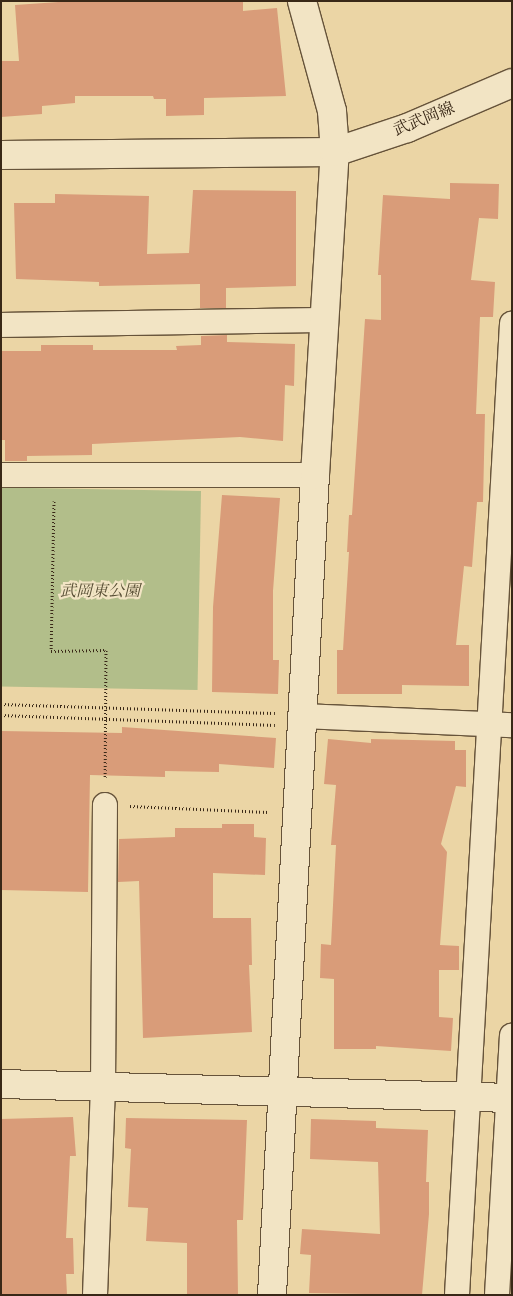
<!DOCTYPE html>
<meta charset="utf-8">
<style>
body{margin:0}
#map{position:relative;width:513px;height:1296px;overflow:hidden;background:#ebd5a5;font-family:Cardo,"Noto Serif JP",serif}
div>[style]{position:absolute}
.green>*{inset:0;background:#b2be8a;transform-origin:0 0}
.building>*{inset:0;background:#d99c79}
.path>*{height:3px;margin-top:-1.5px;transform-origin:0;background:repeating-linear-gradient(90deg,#392817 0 1px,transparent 0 3.5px)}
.roads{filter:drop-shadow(1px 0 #66533a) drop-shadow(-1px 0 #66533a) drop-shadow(0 1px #66533a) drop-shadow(0 -1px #66533a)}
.street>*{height:24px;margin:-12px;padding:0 12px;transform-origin:12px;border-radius:12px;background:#f2e4c4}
.secondary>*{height:28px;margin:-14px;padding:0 14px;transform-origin:14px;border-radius:14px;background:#f2e4c4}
span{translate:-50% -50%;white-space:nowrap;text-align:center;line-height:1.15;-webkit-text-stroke:4.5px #f2e4c4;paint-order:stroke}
.street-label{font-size:16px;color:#392817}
.park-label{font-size:16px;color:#574e34;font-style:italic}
.frame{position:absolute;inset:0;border:2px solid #392817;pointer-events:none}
</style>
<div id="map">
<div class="green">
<div style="left:201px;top:491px;width:199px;height:200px;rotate:91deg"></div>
</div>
<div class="building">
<div style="clip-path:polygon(73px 1px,243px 1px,243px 11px,277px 8px,286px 96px,204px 98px,204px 115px,166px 116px,166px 99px,154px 99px,153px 96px,75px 96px,75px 103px,42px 106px,42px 114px,1px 117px,1px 61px,19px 61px,15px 5px)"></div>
<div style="clip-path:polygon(450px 183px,499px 184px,498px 219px,479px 218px,471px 280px,495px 282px,493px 317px,480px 317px,476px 414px,485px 414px,483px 502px,477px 502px,472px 567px,464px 566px,456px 645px,469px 645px,469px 686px,402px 685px,402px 694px,337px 694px,337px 650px,343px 650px,349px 552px,347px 552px,349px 515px,352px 515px,365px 319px,381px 320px,381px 275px,378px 275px,383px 195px,450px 199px)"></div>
<div style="clip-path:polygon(193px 190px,296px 191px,296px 286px,226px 288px,226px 308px,200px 308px,200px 284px,99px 286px,99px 282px,16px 279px,14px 203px,55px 203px,55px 194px,149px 196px,147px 254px,189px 253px)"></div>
<div style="clip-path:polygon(227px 335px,227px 342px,295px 344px,294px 386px,285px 385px,283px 441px,240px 437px,92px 444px,92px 455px,27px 456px,27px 461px,5px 461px,5px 440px,1px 440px,1px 351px,41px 351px,41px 345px,93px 345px,93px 350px,177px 350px,176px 346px,201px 345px,201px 336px)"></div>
<div style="clip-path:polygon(222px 495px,280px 498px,273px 591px,273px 660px,279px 660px,278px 694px,212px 692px,213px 607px)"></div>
<div style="clip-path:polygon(122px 727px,276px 738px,274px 768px,219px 764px,219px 772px,165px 771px,165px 777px,90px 775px,88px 892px,1px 890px,1px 731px,122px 733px)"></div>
<div style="clip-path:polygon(328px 739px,371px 743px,371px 739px,455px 741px,455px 750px,466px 750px,466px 787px,456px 786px,441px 844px,447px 852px,440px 945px,459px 946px,459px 970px,439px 970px,439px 1017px,453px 1018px,451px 1051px,376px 1046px,376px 1049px,334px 1049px,334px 979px,320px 978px,321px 944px,331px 945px,336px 845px,331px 845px,336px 785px,324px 784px)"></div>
<div style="clip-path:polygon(222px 824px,254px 824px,254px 837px,266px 838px,265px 875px,213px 873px,213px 918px,251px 918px,252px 965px,249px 965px,252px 1032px,143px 1038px,139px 881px,118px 882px,119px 839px,175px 837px,175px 828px,222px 828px)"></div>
<div style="clip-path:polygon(73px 1117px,76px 1156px,70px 1156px,66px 1238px,73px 1238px,74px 1274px,66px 1274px,67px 1295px,1px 1295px,1px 1119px)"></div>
<div style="clip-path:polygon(126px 1118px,247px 1120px,243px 1220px,237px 1220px,238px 1295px,187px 1295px,187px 1243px,146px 1241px,148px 1208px,128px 1207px,131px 1149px,125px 1148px)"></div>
<div style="clip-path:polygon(311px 1119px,376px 1121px,376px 1128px,428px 1130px,426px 1182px,429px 1182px,429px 1214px,422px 1295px,309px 1293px,311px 1255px,300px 1254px,302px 1229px,380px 1234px,378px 1162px,310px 1159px)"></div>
</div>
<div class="path">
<div style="left:54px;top:501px;width:150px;rotate:91.1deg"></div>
<div style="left:51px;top:651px;width:55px;rotate:-1deg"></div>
<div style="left:106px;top:650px;width:129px;rotate:90.4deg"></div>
<div style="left:1px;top:704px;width:274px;rotate:1.9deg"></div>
<div style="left:1px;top:715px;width:274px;rotate:2.1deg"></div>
<div style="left:130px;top:806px;width:139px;rotate:2.5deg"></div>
</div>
<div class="roads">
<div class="street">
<div style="left:1px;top:325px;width:323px;rotate:-0.9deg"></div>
<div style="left:1px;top:475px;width:314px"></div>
<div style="left:303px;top:716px;width:209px;rotate:2.5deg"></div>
<div style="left:95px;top:1295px;width:208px;rotate:-87.8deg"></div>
<div style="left:103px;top:1087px;width:282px;rotate:-89.6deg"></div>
<div style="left:457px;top:1295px;width:973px;rotate:-86.76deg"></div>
<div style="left:497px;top:1295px;width:260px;rotate:-86.7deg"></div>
</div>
<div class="secondary">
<div style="left:1px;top:155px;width:334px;rotate:-0.5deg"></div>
<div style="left:335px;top:152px;width:76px;rotate:-18.4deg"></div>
<div style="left:407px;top:128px;width:114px;rotate:-23.2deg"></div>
<div style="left:1px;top:1084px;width:511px;rotate:1.57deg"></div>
<div style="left:272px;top:1295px;width:821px;rotate:-87deg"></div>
<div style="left:315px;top:475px;width:324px;rotate:-86.5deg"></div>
<div style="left:335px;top:152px;width:41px;rotate:-94.2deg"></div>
<div style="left:332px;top:111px;width:114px;rotate:-105.3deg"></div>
</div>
</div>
<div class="street-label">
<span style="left:424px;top:119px;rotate:-22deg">武武岡線</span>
</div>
<div class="park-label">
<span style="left:100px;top:591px">武岡東公園</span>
</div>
<div class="frame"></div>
</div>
